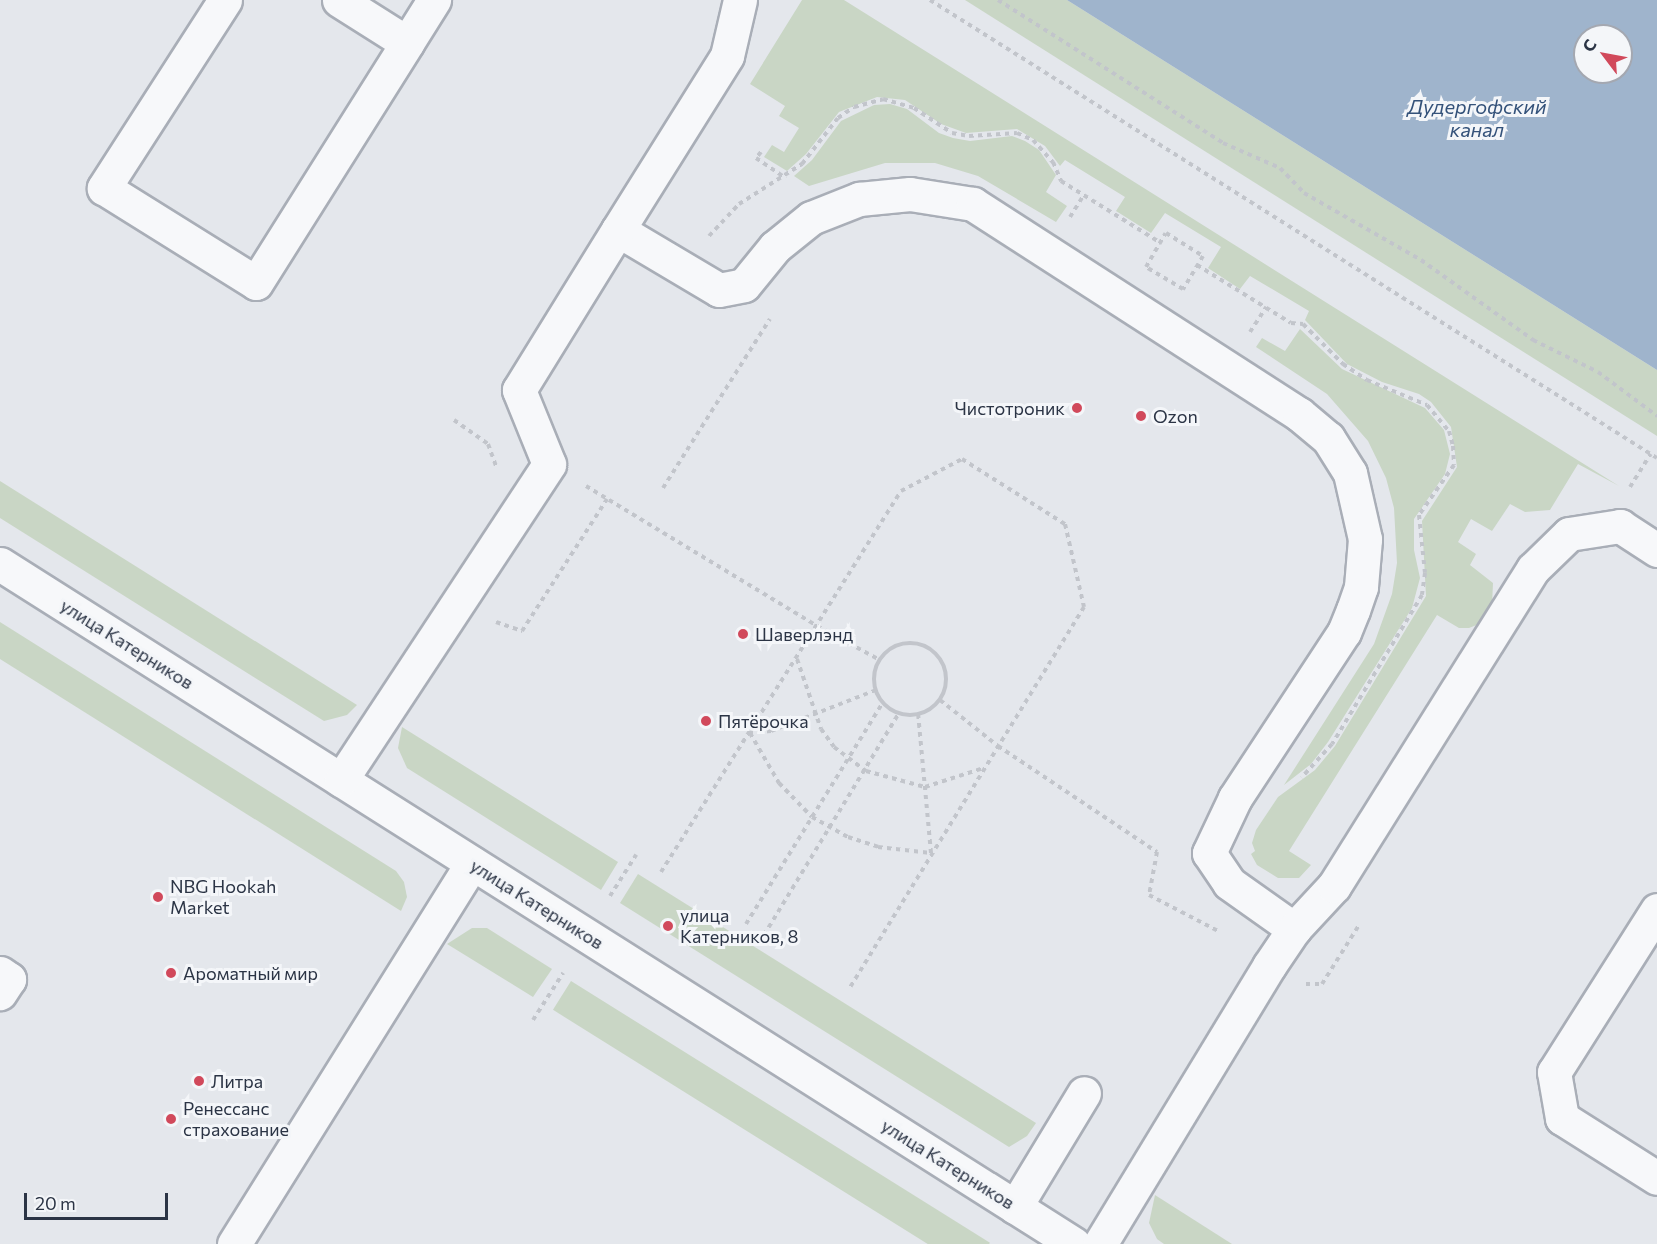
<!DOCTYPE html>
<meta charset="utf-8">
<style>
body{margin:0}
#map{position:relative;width:1657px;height:1244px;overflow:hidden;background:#e4e7ec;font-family:Commissioner,sans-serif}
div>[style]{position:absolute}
.green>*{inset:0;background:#c9d6c5;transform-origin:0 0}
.water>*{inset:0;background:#9fb4cc}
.path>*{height:4px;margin-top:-2px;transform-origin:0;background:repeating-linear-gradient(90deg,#c2c5cb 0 4.5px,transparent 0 9px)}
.path>.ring{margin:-2px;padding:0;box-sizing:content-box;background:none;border:4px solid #c2c5cb;border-radius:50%}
.roads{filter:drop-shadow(2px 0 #a9aeb7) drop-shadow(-2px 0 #a9aeb7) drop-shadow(0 2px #a9aeb7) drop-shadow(0 -2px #a9aeb7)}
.minor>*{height:33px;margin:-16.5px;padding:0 16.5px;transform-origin:16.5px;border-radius:16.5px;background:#f7f8fa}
.dots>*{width:16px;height:16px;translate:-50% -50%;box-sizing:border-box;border:3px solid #f4f6f9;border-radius:50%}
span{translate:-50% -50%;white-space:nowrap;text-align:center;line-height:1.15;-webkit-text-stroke:6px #f4f6f9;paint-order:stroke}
.poi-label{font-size:18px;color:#2b3445}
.right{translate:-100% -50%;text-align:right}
.left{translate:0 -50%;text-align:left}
.street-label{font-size:18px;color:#2b3445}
.water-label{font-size:20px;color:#34527a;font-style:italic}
.north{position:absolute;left:1573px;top:24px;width:60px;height:60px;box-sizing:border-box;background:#f4f6f9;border:2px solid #a4a8b1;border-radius:50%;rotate:302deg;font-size:16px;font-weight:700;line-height:24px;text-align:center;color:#2b3445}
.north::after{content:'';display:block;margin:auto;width:21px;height:27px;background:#d1495b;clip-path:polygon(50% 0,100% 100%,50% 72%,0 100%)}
.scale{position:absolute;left:24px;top:1193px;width:144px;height:27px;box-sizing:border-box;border:3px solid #2b3445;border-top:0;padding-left:8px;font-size:18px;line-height:21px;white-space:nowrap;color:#2b3445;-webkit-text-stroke:4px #f4f6f9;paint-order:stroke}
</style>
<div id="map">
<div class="green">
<div style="clip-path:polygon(802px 0,844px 0,1619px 486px,1578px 464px,1550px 510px,1525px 512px,1510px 504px,1492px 531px,1471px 519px,1458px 542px,1476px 554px,1470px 565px,1493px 583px,1492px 605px,1479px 624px,1469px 628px,1459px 628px,1437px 615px,1289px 851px,1311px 865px,1299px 878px,1278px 878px,1257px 865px,1251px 854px,1255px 851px,1252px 843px,1256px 830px,1278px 797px,1315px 770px,1335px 746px,1426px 596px,1422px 521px,1457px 467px,1451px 427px,1431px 402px,1419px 394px,1382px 382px,1347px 364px,1305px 320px,1309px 311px,1250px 276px,1240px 289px,1208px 268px,1221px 247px,1165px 213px,1151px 233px,1116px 211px,1125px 197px,1065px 160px,1060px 166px,1045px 146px,1017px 129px,966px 133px,941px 124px,905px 100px,877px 97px,839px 112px,806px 154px,787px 171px,764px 157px,772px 145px,784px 152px,799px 128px,779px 116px,785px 106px,750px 84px)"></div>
<div style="clip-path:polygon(965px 0,1067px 0,1657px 370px,1657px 436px)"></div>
<div style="clip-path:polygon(890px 104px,907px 109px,939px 133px,953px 138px,970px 141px,1012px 136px,1025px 141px,1039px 150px,1056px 175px,1046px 192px,1067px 206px,1056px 222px,978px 176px,935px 163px,885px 163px,809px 186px,794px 176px,812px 160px,841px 121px,874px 105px)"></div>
<div style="clip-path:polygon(1300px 329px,1342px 369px,1425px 408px,1444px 430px,1450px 454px,1445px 474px,1414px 519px,1414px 550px,1420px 578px,1412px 608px,1328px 742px,1311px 764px,1284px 785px,1374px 644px,1392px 594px,1397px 563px,1394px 508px,1386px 478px,1368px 441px,1327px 394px,1256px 347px,1262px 338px,1285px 351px)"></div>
<div style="clip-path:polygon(0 481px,357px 705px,347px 715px,324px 721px,0 518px)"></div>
<div style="clip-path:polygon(0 622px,396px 871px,404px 882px,407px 897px,401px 911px,0 659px)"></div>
<div style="clip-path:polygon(402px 727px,618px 862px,601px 890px,407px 768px,398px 748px)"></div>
<div style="clip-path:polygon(638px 874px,1036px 1123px,1027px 1136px,1009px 1147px,620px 903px)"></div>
<div style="clip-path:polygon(472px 928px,487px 928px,552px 969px,533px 997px,447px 944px)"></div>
<div style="left:571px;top:981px;width:494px;height:34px;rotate:32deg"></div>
<div style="clip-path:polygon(1155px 1195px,1232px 1244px,1164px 1244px,1157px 1239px,1149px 1223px)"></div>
</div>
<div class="water">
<div style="clip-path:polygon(evenodd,1067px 0,1657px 0,1657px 370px,1067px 0,1585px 36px,1621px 36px,1621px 72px,1585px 72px,1585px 36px)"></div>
</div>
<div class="path">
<div style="left:930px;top:0;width:859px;rotate:32.21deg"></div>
<div style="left:998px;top:0;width:267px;rotate:32.4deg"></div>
<div style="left:1223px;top:143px;width:62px;rotate:23.7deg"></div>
<div style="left:1280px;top:168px;width:35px;rotate:46deg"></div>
<div style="left:1304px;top:193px;width:135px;rotate:29.8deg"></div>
<div style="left:1421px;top:260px;width:138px;rotate:35.5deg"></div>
<div style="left:1533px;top:340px;width:72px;rotate:26.2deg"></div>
<div style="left:1598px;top:372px;width:74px;rotate:36.7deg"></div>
<div style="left:761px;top:152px;width:8px;rotate:130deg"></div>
<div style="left:756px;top:158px;width:36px;rotate:34deg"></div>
<div style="left:1070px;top:217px;width:26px;rotate:-58deg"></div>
<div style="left:1166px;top:233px;width:44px;rotate:31.9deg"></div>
<div style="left:1203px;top:256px;width:39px;rotate:121deg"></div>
<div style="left:1183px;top:289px;width:43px;rotate:-149.3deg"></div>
<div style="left:1146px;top:267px;width:39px;rotate:-60deg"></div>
<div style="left:709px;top:236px;width:44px;rotate:-46.8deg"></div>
<div style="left:739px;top:204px;width:75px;rotate:-32.4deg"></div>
<div style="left:802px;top:164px;width:58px;rotate:-52deg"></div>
<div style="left:838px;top:118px;width:19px;rotate:-35deg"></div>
<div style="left:854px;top:107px;width:30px;rotate:-15deg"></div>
<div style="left:883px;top:99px;width:32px;rotate:16deg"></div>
<div style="left:914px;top:108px;width:45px;rotate:33.3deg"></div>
<div style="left:952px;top:133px;width:17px;rotate:10deg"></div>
<div style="left:969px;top:136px;width:48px;rotate:-3.6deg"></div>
<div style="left:1017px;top:133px;width:17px;rotate:24deg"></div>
<div style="left:1033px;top:140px;width:30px;rotate:48deg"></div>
<div style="left:1053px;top:162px;width:21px;rotate:67deg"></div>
<div style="left:1061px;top:181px;width:118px;rotate:31.8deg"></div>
<div style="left:1197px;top:265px;width:110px;rotate:31.7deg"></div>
<div style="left:1291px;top:323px;width:12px;rotate:5deg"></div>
<div style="left:1303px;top:324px;width:57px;rotate:45deg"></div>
<div style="left:1343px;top:364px;width:29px;rotate:34deg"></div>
<div style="left:1367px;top:380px;width:65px;rotate:22.6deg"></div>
<div style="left:1427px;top:405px;width:34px;rotate:50deg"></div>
<div style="left:1449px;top:431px;width:16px;rotate:75deg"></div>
<div style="left:1453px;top:446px;width:19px;rotate:87deg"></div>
<div style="left:1454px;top:465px;width:61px;rotate:125deg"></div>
<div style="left:1419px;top:515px;width:58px;rotate:84.1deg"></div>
<div style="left:1425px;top:573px;width:22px;rotate:98deg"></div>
<div style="left:1422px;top:595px;width:174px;rotate:121.1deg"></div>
<div style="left:1332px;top:744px;width:45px;rotate:132.3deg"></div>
<div style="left:1250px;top:332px;width:30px;rotate:-57deg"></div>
<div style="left:454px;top:420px;width:42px;rotate:35.2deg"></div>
<div style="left:488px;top:444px;width:23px;rotate:70deg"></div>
<div style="left:586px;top:486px;width:270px;rotate:31.2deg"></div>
<div style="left:817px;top:626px;width:72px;rotate:28.4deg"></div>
<div style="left:1630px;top:487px;width:39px;rotate:-58deg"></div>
<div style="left:663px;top:488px;width:200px;rotate:-57.7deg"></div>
<div style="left:496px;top:622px;width:28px;rotate:19deg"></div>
<div style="left:522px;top:631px;width:157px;rotate:-57.2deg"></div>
<div class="ring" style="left:874px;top:643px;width:68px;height:68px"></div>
<div style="left:797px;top:659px;width:74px;rotate:71.1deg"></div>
<div style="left:821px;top:729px;width:22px;rotate:54deg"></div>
<div style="left:834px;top:747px;width:40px;rotate:37deg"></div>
<div style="left:866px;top:771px;width:61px;rotate:15.2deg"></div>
<div style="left:925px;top:787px;width:62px;rotate:-17.9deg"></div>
<div style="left:876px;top:690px;width:113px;rotate:158.7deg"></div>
<div style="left:771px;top:731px;width:21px;rotate:175deg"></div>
<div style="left:750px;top:733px;width:58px;rotate:59.9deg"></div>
<div style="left:779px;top:783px;width:47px;rotate:45.9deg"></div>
<div style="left:812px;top:817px;width:41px;rotate:29.1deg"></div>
<div style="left:848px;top:837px;width:32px;rotate:18deg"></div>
<div style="left:878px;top:847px;width:53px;rotate:6.5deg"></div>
<div style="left:931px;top:853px;width:140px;rotate:-95.3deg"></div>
<div style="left:940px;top:700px;width:74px;rotate:38.4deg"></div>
<div style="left:998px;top:746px;width:191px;rotate:33.7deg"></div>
<div style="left:1157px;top:852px;width:44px;rotate:100.5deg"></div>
<div style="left:1149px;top:895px;width:80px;rotate:27.5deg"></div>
<div style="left:661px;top:872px;width:450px;rotate:-57.8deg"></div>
<div style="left:901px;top:491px;width:69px;rotate:-27.7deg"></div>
<div style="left:962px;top:459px;width:122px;rotate:32.3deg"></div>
<div style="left:1065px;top:524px;width:85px;rotate:77.1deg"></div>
<div style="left:1084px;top:607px;width:447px;rotate:121.6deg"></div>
<div style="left:610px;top:896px;width:49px;rotate:-57.6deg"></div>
<div style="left:746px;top:924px;width:261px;rotate:-58.3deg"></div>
<div style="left:764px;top:935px;width:260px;rotate:-58.7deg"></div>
<div style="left:1306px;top:984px;width:16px"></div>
<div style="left:1322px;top:984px;width:70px;rotate:-57.9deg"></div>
<div style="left:533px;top:1020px;width:56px;rotate:-57.4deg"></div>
</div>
<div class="roads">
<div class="minor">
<div style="left:225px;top:0;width:224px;rotate:122.8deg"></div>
<div style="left:104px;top:188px;width:179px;rotate:32deg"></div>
<div style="left:256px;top:283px;width:284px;rotate:-57.8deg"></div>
<div style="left:339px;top:0;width:80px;rotate:32.3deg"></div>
<div style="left:407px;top:43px;width:51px;rotate:-57.9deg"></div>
<div style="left:740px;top:0;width:57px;rotate:103.1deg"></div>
<div style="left:727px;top:56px;width:205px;rotate:122.1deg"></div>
<div style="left:618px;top:230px;width:117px;rotate:30.7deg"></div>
<div style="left:719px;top:290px;width:25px;rotate:-11deg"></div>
<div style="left:744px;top:285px;width:49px;rotate:-50.8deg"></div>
<div style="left:775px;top:247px;width:46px;rotate:-38.9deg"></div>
<div style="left:811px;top:218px;width:52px;rotate:-21.6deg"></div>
<div style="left:859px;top:199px;width:51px;rotate:-5.6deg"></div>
<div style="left:910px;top:194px;width:64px;rotate:9deg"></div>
<div style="left:973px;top:204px;width:388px;rotate:32.8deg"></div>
<div style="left:1299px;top:414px;width:38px;rotate:40deg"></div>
<div style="left:1328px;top:438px;width:41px;rotate:57.8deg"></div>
<div style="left:1350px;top:473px;width:68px;rotate:77.2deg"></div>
<div style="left:1365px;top:539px;width:48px;rotate:94.8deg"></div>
<div style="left:1361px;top:587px;width:24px;rotate:109deg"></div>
<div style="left:1353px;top:610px;width:24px;rotate:112deg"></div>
<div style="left:1344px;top:632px;width:199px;rotate:123.3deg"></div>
<div style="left:1235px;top:798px;width:61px;rotate:115.3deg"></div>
<div style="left:1209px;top:853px;width:36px;rotate:56deg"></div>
<div style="left:1229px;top:883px;width:80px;rotate:35.3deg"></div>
<div style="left:0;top:564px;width:1271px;rotate:32.34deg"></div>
<div style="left:341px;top:780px;width:378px;rotate:-56.6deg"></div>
<div style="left:549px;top:464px;width:80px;rotate:-112.1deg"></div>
<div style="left:519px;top:390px;width:188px;rotate:-58.3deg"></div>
<div style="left:1657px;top:910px;width:192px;rotate:122.4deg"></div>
<div style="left:1554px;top:1072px;width:47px;rotate:80.1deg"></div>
<div style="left:1562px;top:1118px;width:112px;rotate:32.3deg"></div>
<div style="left:0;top:973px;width:11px;rotate:34deg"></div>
<div style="left:9px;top:979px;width:17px;rotate:123deg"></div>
<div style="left:1015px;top:1207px;width:133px;rotate:-58.8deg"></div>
<div style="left:234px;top:1244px;width:449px;rotate:-58deg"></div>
<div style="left:1100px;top:1244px;width:325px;rotate:-58.7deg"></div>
<div style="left:1269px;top:966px;width:45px;rotate:-56deg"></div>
<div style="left:1294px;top:929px;width:59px;rotate:-47.1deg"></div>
<div style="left:1334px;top:886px;width:374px;rotate:-57.9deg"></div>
<div style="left:1533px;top:569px;width:50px;rotate:-44.2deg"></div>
<div style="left:1569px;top:534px;width:52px;rotate:-8.9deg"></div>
<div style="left:1620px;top:526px;width:44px;rotate:33deg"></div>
</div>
</div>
<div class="dots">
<div style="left:1077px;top:408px;background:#d1495b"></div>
<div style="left:1141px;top:416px;background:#d1495b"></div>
<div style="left:743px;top:634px;background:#d1495b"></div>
<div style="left:706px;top:721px;background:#d1495b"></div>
<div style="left:158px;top:897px;background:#d1495b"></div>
<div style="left:668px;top:926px;background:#d1495b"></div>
<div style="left:171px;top:973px;background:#d1495b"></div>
<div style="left:199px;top:1081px;background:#d1495b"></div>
<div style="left:171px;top:1119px;background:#d1495b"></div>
</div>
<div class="poi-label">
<span class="right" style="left:1065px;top:408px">Чистотроник</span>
<span class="left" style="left:1153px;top:416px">Ozon</span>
<span class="left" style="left:755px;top:634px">Шаверлэнд</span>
<span class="left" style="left:718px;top:721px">Пятёрочка</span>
<span class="left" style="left:170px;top:897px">NBG Hookah<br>Market</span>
<span class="left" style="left:680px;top:926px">улица<br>Катерников, 8</span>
<span class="left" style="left:183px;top:973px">Ароматный мир</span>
<span class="left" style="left:211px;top:1081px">Литра</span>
<span class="left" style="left:183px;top:1119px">Ренессанс<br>страхование</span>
</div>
<div class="street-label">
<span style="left:127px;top:644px;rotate:32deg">улица Катерников</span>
<span style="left:537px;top:904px;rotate:32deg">улица Катерников</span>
<span style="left:948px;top:1164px;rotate:32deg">улица Катерников</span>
</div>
<div class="water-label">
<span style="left:1477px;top:118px">Дудергофский<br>канал</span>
</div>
<div class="north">С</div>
<div class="scale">20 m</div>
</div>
